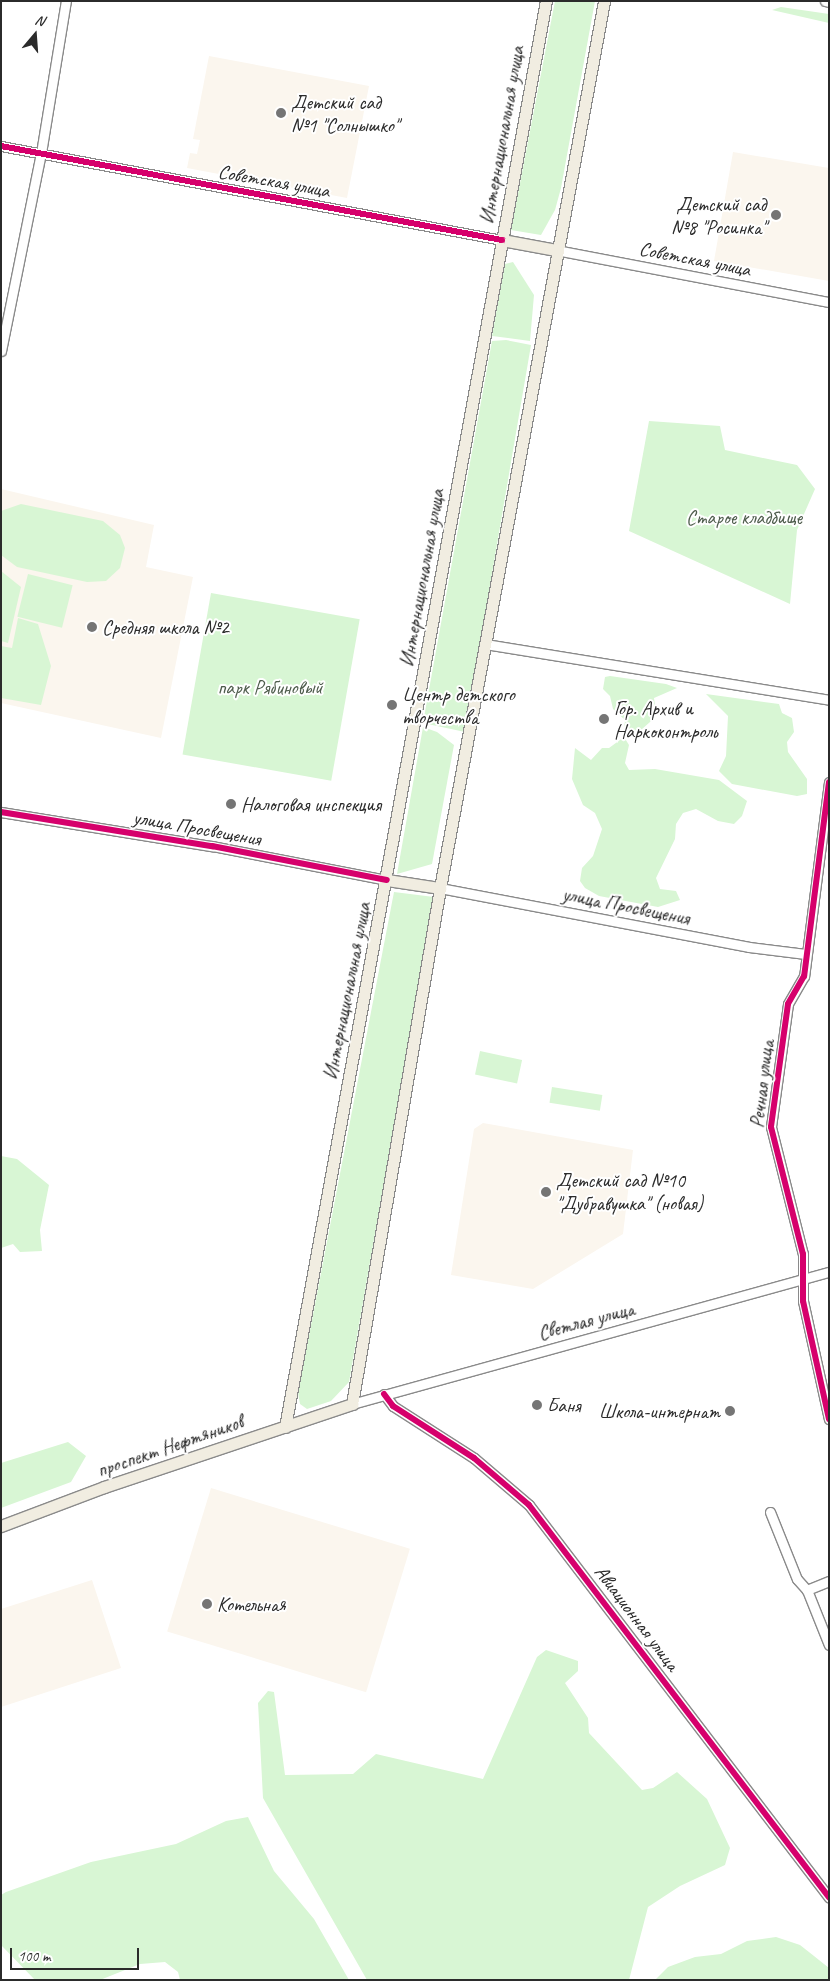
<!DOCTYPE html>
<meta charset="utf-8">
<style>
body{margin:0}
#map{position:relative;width:830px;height:1981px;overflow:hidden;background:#fff;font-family:Caveat,sans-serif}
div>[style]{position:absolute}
.built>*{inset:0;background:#fbf6ee;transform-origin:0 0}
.green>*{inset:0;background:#d8f6d4;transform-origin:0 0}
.roads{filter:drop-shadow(1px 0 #8a8a8a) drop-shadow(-1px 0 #8a8a8a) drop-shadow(0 1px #8a8a8a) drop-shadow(0 -1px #8a8a8a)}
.minor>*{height:9px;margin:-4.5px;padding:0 4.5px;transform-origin:4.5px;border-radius:4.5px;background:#fff}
.major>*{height:11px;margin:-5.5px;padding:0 5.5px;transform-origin:5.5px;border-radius:5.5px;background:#f1ede1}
.cycleway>*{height:6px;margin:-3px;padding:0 3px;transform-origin:3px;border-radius:3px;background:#d6006c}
.dots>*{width:14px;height:14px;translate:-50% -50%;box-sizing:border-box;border:2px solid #fff;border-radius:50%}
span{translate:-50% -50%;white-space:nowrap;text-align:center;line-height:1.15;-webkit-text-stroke:4px #fff;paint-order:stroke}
.poi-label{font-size:20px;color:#2b2b2b}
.left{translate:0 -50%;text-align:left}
.right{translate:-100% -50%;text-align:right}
.street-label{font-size:20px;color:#2b2b2b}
.park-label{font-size:20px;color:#4e5c4c}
.frame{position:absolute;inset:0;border:2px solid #2b2b2b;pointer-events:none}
.north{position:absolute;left:10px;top:10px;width:50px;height:50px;-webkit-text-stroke:4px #fff;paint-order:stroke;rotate:18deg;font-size:14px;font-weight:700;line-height:20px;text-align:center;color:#2b2b2b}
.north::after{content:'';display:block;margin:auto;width:18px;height:22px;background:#2b2b2b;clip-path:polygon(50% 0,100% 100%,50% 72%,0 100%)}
.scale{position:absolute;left:10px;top:1948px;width:129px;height:22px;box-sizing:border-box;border:2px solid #2b2b2b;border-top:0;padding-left:6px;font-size:15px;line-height:18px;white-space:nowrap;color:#2b2b2b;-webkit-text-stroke:4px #fff;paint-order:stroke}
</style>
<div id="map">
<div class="built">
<div style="clip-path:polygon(209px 56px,369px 86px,347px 198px,187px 168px,190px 153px,197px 154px,200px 140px,193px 139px)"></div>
<div style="clip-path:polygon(733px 152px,829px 168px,829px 281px,714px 261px)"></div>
<div style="clip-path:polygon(1px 489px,154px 525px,146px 567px,193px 577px,161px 738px,1px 703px)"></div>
<div style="clip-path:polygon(483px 1123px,633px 1150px,623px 1234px,533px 1289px,451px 1275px,474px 1129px)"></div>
<div style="left:211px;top:1488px;width:208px;height:150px;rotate:17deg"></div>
<div style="clip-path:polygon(92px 1580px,121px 1668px,1px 1707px,1px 1609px)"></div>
</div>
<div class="green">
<div style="clip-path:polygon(555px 1px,595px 1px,561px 188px,555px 210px,541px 235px,511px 230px)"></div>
<div style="clip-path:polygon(781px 7px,829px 14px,829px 23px,772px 10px)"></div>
<div style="clip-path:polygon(513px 262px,534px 295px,530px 341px,492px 336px,505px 264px)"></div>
<div style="clip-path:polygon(506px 340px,531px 345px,465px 732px,423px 723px,492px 341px)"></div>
<div style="clip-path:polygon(649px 421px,720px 426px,725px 450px,797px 465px,815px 489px,797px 530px,790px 604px,629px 531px)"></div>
<div style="clip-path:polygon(21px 504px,103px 521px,120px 535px,125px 548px,120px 568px,106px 581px,87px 582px,17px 567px,1px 555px,1px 511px)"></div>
<div style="clip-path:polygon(1px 571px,21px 587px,8px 643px,1px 641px)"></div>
<div style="left:28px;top:574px;width:46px;height:44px;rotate:14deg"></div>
<div style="left:211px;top:593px;width:151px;height:164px;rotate:10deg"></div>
<div style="clip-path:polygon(18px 618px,38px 624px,51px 666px,41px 705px,1px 698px,1px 646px,12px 648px)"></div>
<div style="clip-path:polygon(610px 676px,666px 684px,677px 688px,654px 698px,656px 713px,650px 722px,641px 730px,631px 731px,624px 727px,625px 720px,613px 709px,610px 696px,603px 689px,605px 677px)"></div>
<div style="clip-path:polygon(706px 694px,779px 704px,782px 713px,792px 718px,794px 732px,787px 742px,788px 752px,807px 779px,807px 794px,797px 796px,732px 784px,719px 771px,726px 756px,728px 716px)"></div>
<div style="clip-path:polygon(423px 727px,437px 732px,454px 745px,432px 864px,397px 874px)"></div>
<div style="clip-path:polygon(624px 737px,629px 745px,625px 763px,629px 770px,655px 769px,719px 780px,747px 801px,742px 816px,734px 824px,718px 821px,696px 809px,683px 813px,676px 824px,675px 839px,656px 878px,660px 889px,676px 891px,680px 900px,658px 907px,599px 896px,585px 888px,580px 881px,582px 868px,593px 856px,602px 829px,595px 813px,583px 805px,572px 779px,575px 748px,591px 760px,602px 748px,609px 748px)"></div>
<div style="clip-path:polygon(394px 892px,434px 897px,349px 1382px,331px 1401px,307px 1409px,300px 1404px,298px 1393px)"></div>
<div style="left:480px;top:1051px;width:43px;height:24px;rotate:12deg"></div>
<div style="left:552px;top:1087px;width:51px;height:16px;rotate:9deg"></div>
<div style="clip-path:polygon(1px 1156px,17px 1159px,49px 1185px,40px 1230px,42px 1251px,20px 1252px,13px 1244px,1px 1248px)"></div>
<div style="clip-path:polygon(68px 1442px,86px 1456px,71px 1482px,1px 1508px,1px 1463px)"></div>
<div style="clip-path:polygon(546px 1650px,578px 1661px,578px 1671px,565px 1683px,588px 1718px,589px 1733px,642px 1790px,653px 1788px,677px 1772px,707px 1799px,730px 1848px,725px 1865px,680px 1886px,648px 1907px,629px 1980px,367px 1980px,263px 1798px,258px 1703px,268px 1691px,274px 1692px,285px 1775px,353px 1774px,376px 1754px,483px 1779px,537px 1657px)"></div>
<div style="clip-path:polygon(248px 1817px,274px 1871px,314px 1919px,349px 1980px,180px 1980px,178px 1972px,165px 1962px,140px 1964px,100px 1980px,35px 1980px,1px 1945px,1px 1895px,6px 1892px,91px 1862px,176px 1844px,226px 1821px)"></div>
<div style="clip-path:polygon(776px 1937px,800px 1945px,814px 1956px,829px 1968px,829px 1980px,655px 1980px,668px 1967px,695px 1957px,721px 1954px,747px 1941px)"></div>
</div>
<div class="roads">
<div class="minor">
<div style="left:825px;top:1px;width:4px;rotate:14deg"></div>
<div style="left:1px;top:146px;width:510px;rotate:10.63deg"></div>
<div style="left:556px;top:250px;width:278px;rotate:10.8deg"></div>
<div style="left:1px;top:351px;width:202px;rotate:-78.6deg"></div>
<div style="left:41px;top:153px;width:154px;rotate:-80.7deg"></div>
<div style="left:485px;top:644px;width:349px;rotate:9.2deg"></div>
<div style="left:829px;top:782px;width:196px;rotate:97.3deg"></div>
<div style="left:804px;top:976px;width:32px;rotate:120deg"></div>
<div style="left:788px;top:1004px;width:124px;rotate:97.9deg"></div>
<div style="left:771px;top:1127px;width:131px;rotate:75.9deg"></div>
<div style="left:803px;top:1254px;width:47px;rotate:90deg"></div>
<div style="left:803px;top:1301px;width:121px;rotate:77.6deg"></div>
<div style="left:1px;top:812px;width:214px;rotate:9.2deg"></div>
<div style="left:212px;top:846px;width:178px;rotate:11deg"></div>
<div style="left:440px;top:888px;width:315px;rotate:10.8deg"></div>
<div style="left:749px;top:947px;width:57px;rotate:7deg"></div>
<div style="left:384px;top:1394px;width:15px;rotate:53deg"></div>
<div style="left:393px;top:1406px;width:96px;rotate:32.7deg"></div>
<div style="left:474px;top:1458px;width:72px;rotate:40.5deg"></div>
<div style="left:529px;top:1505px;width:494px;rotate:52.6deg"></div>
<div style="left:352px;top:1404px;width:495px;rotate:-15.5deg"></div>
<div style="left:770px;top:1512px;width:72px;rotate:68.1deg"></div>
<div style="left:797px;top:1579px;width:15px;rotate:48deg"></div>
<div style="left:829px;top:1581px;width:24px;rotate:158deg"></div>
<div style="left:807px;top:1590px;width:59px;rotate:68.2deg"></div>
</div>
<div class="major">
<div style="left:502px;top:240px;width:55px;rotate:10.5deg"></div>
<div style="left:387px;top:880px;width:54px;rotate:8.6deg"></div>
<div style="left:285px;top:1427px;width:1450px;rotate:-79.63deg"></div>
<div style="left:1px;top:1526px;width:110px;rotate:-20.7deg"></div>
<div style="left:104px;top:1487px;width:262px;rotate:-18.5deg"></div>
<div style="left:352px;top:1404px;width:523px;rotate:-80.32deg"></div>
<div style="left:440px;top:888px;width:902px;rotate:-79.52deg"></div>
</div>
</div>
<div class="cycleway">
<div style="left:1px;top:146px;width:510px;rotate:10.63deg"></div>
<div style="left:829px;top:782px;width:196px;rotate:97.3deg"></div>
<div style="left:804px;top:976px;width:32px;rotate:120deg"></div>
<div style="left:788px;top:1004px;width:124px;rotate:97.9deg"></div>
<div style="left:771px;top:1127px;width:131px;rotate:75.9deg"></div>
<div style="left:803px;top:1254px;width:47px;rotate:90deg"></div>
<div style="left:803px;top:1301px;width:121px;rotate:77.6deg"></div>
<div style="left:1px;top:812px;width:214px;rotate:9.2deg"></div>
<div style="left:212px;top:846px;width:178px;rotate:11deg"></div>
<div style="left:384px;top:1394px;width:15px;rotate:53deg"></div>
<div style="left:393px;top:1406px;width:96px;rotate:32.7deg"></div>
<div style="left:474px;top:1458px;width:72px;rotate:40.5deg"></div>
<div style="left:529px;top:1505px;width:494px;rotate:52.6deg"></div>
</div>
<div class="dots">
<div style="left:281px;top:113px;background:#757575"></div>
<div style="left:776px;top:215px;background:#757575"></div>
<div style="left:92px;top:627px;background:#757575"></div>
<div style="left:392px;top:705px;background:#757575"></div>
<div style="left:604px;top:719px;background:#757575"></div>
<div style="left:231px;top:804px;background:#757575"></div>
<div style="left:546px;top:1192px;background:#757575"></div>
<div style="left:537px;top:1405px;background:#757575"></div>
<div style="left:730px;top:1411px;background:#757575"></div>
<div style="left:207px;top:1604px;background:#757575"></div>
</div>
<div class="poi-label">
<span class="left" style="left:291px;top:114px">Детский сад<br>№1 "Солнышко"</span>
<span class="right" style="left:766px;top:216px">Детский сад<br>№8 "Росинка"</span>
<span class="left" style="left:102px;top:627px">Средняя школа №2</span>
<span class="left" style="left:402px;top:706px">Центр детского<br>творчества</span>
<span class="left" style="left:614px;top:720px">Гор. Архив и<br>Наркоконтроль</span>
<span class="left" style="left:241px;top:804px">Налоговая инспекция</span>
<span class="left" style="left:556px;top:1192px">Детский сад №10<br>"Дубравушка" (новая)</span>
<span class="left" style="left:547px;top:1405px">Баня</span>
<span class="right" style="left:720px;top:1411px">Школа-интернат</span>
<span class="left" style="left:217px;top:1604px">Котельная</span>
</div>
<div class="street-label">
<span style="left:502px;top:135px;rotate:-80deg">Интернациональная улица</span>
<span style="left:274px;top:181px;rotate:10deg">Советская улица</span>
<span style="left:695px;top:259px;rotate:11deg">Советская улица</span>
<span style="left:422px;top:578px;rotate:-80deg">Интернациональная улица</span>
<span style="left:197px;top:828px;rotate:10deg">улица Просвещения</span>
<span style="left:626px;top:906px;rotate:11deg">улица Просвещения</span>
<span style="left:347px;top:991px;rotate:-79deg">Интернациональная улица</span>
<span style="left:762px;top:1084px;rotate:-83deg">Речная улица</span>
<span style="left:586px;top:1321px;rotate:-15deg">Светлая улица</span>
<span style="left:170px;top:1446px;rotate:-19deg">проспект Нефтяников</span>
<span style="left:637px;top:1618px;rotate:53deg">Авиационная улица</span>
</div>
<div class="park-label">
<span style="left:744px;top:517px">Старое кладбище</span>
<span style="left:270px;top:687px">парк Рябиновый</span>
</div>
<div class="frame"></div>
<div class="north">N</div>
<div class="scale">100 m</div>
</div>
